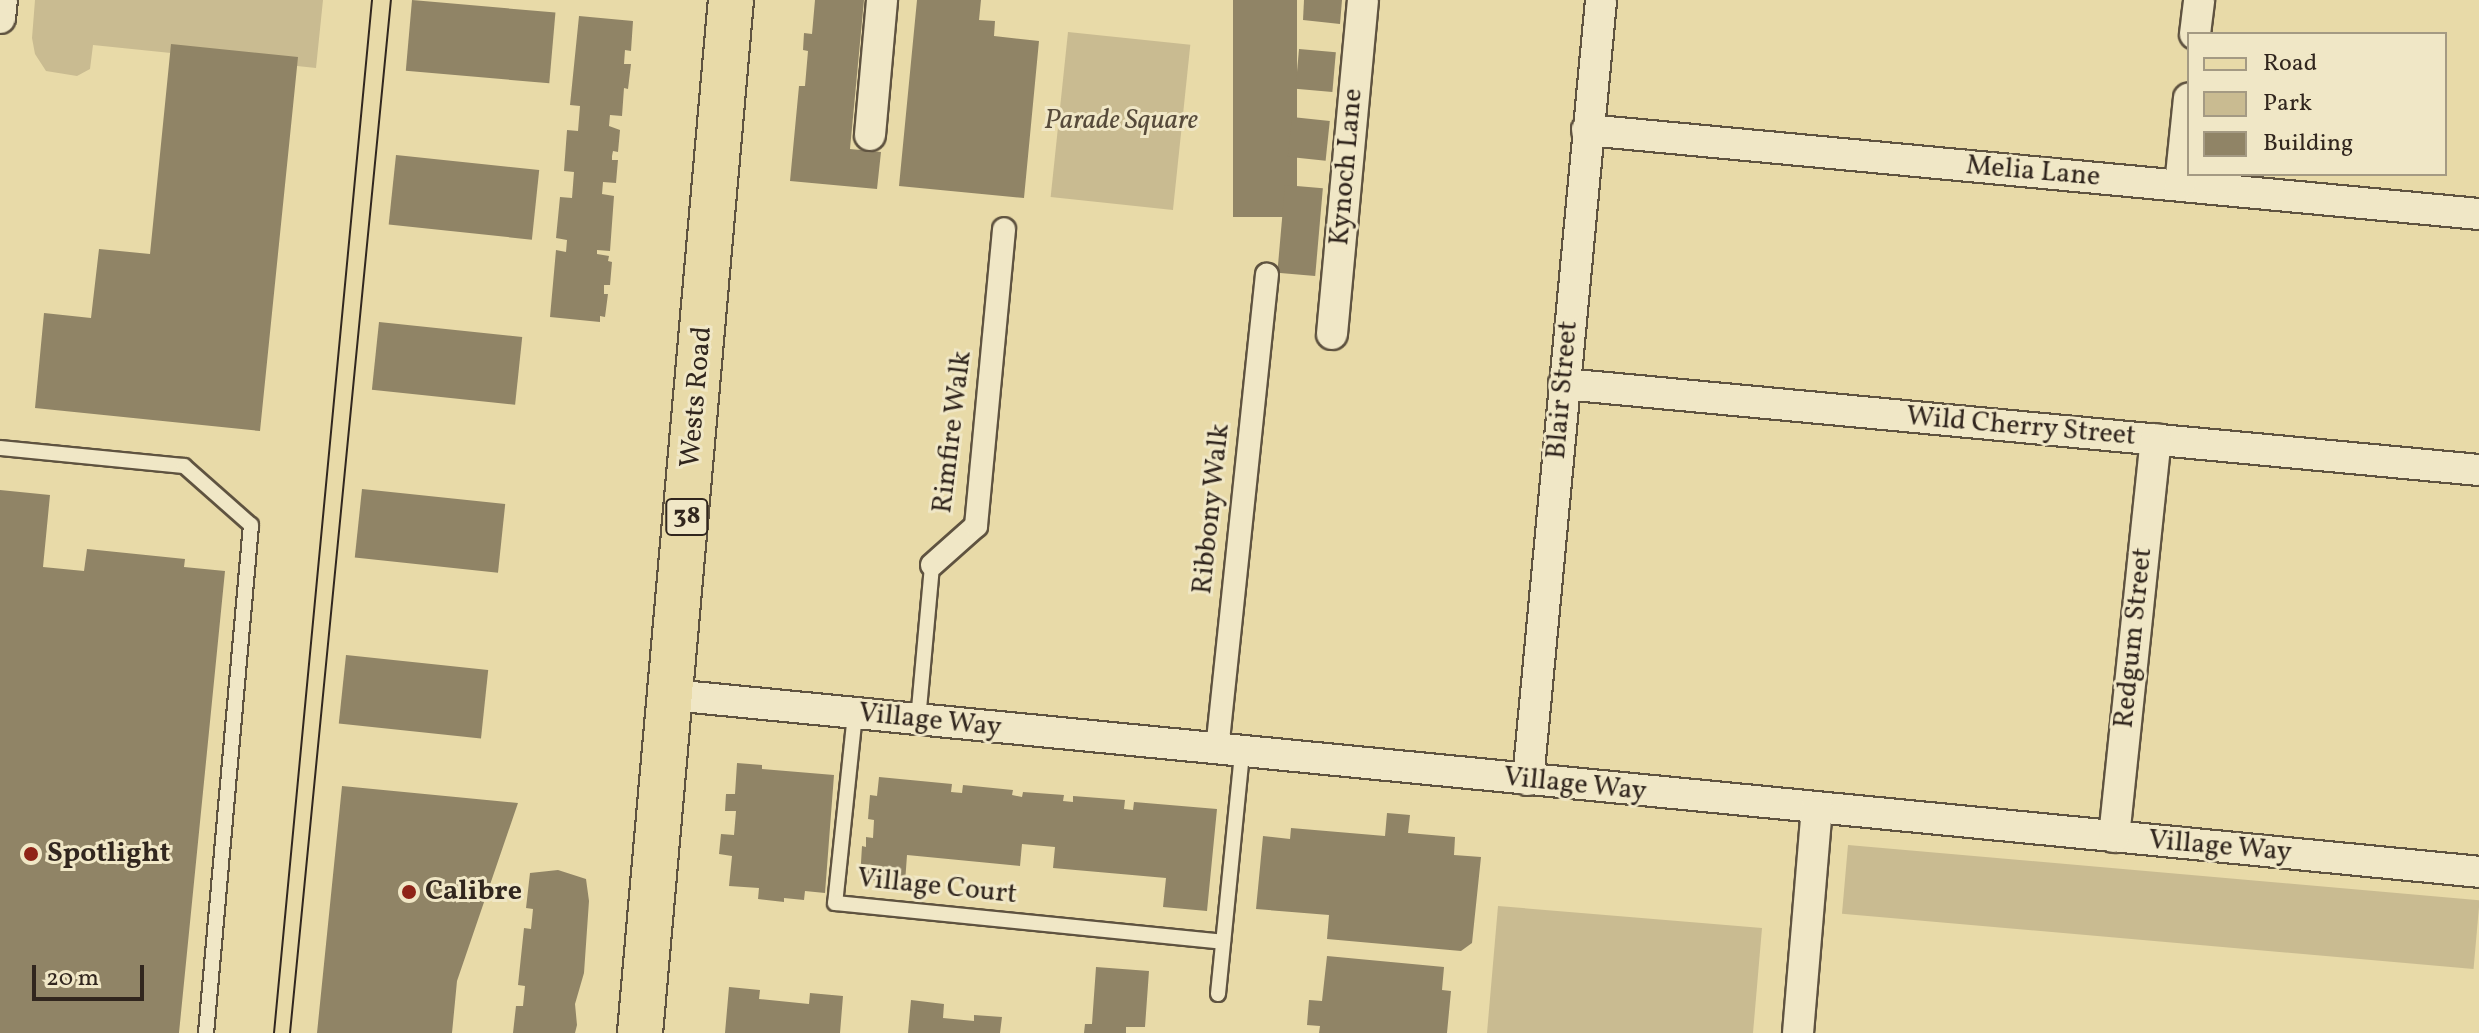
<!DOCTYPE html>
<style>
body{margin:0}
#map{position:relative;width:2479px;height:1033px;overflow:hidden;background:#e8daa8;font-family:Vollkorn,serif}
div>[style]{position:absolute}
.green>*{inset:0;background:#c9bb91;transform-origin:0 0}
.building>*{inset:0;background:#908466;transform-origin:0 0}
.roads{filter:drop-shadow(2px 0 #5f5340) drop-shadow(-2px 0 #5f5340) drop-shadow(0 2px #5f5340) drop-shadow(0 -2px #5f5340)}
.service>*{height:14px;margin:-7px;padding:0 7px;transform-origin:7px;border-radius:7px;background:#f0e7c6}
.pedestrian>*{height:22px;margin:-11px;padding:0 11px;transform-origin:11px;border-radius:11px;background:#f0e7c6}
.minor>*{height:30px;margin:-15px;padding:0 15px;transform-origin:15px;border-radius:15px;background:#f0e7c6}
.primary>*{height:44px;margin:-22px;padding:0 22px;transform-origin:22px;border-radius:22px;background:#e8daa8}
.tram>*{height:2px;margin:-1px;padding:0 1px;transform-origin:1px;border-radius:1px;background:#31261e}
.dots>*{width:22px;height:22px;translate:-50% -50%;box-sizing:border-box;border:4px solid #f0e7c6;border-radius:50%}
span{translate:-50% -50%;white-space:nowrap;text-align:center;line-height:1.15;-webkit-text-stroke:6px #f0e7c6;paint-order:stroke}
.shield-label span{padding:2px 6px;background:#f0e7c6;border:2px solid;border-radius:6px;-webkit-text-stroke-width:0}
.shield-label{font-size:26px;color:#31261e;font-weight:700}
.park-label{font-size:28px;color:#574b3b;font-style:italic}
.street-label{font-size:28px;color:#31261e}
.poi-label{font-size:28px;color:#31261e;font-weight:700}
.left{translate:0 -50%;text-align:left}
.legend{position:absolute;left:2187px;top:32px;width:260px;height:144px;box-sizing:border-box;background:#f0e7c6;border:2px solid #a49a83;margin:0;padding:10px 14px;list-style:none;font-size:24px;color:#31261e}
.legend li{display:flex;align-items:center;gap:16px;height:40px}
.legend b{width:40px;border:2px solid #a49a83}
.scale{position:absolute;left:32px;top:965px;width:112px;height:36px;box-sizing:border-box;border:4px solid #31261e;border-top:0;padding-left:10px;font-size:24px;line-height:28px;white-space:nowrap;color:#31261e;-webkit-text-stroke:6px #f0e7c6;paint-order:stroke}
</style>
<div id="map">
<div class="green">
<div style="clip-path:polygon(35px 0,323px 0,316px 68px,93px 45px,90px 69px,77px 76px,46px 71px,35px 54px,32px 38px)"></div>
<div style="left:1068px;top:32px;width:123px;height:166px;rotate:6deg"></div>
<div style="left:1848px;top:845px;width:634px;height:69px;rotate:5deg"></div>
<div style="clip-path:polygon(1498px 906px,1762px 928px,1753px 1033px,1487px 1033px)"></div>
</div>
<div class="building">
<div style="left:412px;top:0;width:144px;height:71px;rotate:5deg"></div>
<div style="clip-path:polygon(815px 0,864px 0,850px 149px,881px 152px,877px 189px,790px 181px,799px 86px,805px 86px,808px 51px,803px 50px,804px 33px,812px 34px)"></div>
<div style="clip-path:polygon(917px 0,981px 0,979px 20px,995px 21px,994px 36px,1039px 41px,1024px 198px,899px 186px)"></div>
<div style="left:1233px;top:0;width:64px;height:217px"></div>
<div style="clip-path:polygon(1304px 0,1342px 0,1340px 24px,1303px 20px)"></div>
<div style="clip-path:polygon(579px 16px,633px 21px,631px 51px,625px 50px,624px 64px,631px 64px,628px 89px,624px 88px,622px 116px,610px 115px,609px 126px,620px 130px,618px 152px,613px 151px,612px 156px,612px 160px,618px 160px,616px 183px,603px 182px,602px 194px,614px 196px,610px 251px,597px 250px,597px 254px,609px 256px,608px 261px,612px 262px,610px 285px,604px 285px,604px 294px,608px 294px,605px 317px,600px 316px,600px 322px,550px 317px,556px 250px,566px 252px,567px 240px,556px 238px,560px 197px,572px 198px,574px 172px,564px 171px,567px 130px,578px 131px,580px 106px,570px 105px)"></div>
<div style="clip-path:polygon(171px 44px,298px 57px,260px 431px,35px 408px,44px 313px,91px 318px,99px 249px,150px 254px)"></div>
<div style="left:1299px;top:49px;width:37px;height:40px;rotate:5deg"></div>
<div style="left:1292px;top:117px;width:38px;height:40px;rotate:6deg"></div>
<div style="left:396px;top:155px;width:144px;height:70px;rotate:6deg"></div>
<div style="left:1285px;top:185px;width:38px;height:88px;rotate:5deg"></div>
<div style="left:379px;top:322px;width:144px;height:68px;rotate:6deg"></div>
<div style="left:362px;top:489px;width:144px;height:69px;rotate:6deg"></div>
<div style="clip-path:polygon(0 490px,50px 495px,43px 567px,84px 571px,87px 549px,185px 559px,184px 567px,225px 571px,179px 1033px,0 1033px)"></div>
<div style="left:346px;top:655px;width:143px;height:69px;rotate:6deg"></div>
<div style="clip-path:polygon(737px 763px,762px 765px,762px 769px,834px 775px,825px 893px,805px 891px,804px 900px,784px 898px,784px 902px,758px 899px,759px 888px,729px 886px,732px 856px,719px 854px,721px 834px,734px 835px,736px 811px,725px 811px,726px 794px,735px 794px)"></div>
<div style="clip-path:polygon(879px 777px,952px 784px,951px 792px,962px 793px,963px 785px,1013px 790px,1012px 795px,1022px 797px,1023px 792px,1064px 795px,1063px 801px,1073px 802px,1073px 796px,1125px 800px,1124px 809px,1133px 810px,1134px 802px,1217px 809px,1207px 911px,1163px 907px,1166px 878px,1053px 868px,1055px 847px,1022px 844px,1020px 866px,907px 855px,905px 883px,860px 879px,862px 846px,866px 847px,866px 837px,873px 838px,874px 820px,868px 819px,870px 795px,877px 796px)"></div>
<div style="clip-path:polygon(342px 786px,518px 803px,457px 981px,452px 1033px,317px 1033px)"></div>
<div style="clip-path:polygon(1387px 813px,1410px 815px,1408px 833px,1455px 837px,1454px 855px,1481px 857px,1472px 943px,1461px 951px,1327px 939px,1329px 915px,1256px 909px,1263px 836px,1290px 839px,1291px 828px,1385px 836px)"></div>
<div style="clip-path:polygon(558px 870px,586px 879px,589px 901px,584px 973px,575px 1004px,577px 1025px,575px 1033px,513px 1033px,516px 1006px,523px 1006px,525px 986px,518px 985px,524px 928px,531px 929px,533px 909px,526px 908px,530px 873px)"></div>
<div style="clip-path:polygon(1327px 956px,1444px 967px,1442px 990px,1451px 991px,1447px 1033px,1319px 1033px,1320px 1026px,1307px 1025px,1309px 1000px,1322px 1001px)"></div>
<div style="clip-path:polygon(1096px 967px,1149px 971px,1145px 1027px,1126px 1027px,1126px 1033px,1084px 1033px,1085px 1024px,1092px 1024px)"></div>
<div style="clip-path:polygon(729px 987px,760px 990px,759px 999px,809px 1004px,810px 993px,843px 996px,840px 1033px,725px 1033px)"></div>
<div style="clip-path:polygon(911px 1000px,944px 1004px,943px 1018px,974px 1021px,974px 1015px,1002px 1017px,1000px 1033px,908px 1033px)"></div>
</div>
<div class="roads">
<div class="service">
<div style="left:0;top:448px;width:185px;rotate:5.6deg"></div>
<div style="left:184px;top:466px;width:89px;rotate:41.4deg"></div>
<div style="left:251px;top:525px;width:510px;rotate:95.06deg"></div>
<div style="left:855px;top:714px;width:190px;rotate:96deg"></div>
<div style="left:835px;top:903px;width:390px;rotate:5.7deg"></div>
<div style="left:918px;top:720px;width:156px;rotate:-84.8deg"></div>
<div style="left:1218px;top:994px;width:243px;rotate:-84.3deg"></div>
</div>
<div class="pedestrian">
<div style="left:932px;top:565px;width:59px;rotate:-41.6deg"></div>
<div style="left:976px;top:526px;width:298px;rotate:-84.6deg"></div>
<div style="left:1217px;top:750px;width:478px;rotate:-84deg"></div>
</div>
<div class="minor">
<div style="left:0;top:18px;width:18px;rotate:-84deg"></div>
<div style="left:2195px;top:34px;width:34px;rotate:-83deg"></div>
<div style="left:1587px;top:130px;width:896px;rotate:5.38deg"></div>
<div style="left:870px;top:135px;width:136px;rotate:-84.9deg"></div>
<div style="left:2180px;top:185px;width:87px;rotate:-84.1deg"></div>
<div style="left:1332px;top:334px;width:335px;rotate:-84.7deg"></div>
<div style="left:1564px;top:384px;width:919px;rotate:5.37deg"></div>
<div style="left:672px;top:695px;width:1816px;rotate:5.59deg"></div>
<div style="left:1528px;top:780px;width:783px;rotate:-84.65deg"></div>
<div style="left:2114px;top:837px;width:400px;rotate:-84deg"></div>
<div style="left:1798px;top:1033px;width:226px;rotate:-85.2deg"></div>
</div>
<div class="primary">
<div style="left:640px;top:1033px;width:1037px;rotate:-84.97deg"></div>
</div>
</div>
<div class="tram">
<div style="left:274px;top:1033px;width:1038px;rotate:-84.58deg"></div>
<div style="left:290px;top:1033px;width:1038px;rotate:-84.42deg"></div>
</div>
<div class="dots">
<div style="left:31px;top:854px;background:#8f2418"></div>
<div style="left:409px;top:892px;background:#8f2418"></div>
</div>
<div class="shield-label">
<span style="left:687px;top:517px">38</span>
</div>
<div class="park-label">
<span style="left:1121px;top:121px">Parade Square</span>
</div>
<div class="street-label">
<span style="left:1347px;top:167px;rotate:-85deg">Kynoch Lane</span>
<span style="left:2033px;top:172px;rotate:5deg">Melia Lane</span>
<span style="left:1563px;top:390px;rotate:-85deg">Blair Street</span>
<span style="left:697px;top:397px;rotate:-85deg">Wests Road</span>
<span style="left:2021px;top:427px;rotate:5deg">Wild Cherry Street</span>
<span style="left:953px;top:432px;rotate:-83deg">Rimfire Walk</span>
<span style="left:1212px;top:509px;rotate:-84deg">Ribbony Walk</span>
<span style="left:2134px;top:638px;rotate:-84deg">Redgum Street</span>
<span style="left:930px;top:721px;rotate:6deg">Village Way</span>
<span style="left:1575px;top:785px;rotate:6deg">Village Way</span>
<span style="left:2220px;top:847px;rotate:5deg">Village Way</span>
<span style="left:937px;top:887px;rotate:6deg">Village Court</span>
</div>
<div class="poi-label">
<span class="left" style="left:47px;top:854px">Spotlight</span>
<span class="left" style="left:425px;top:892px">Calibre</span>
</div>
<ul class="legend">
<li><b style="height:10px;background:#e8daa8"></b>Road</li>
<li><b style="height:22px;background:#c9bb91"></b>Park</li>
<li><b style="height:22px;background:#908466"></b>Building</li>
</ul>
<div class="scale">20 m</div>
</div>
